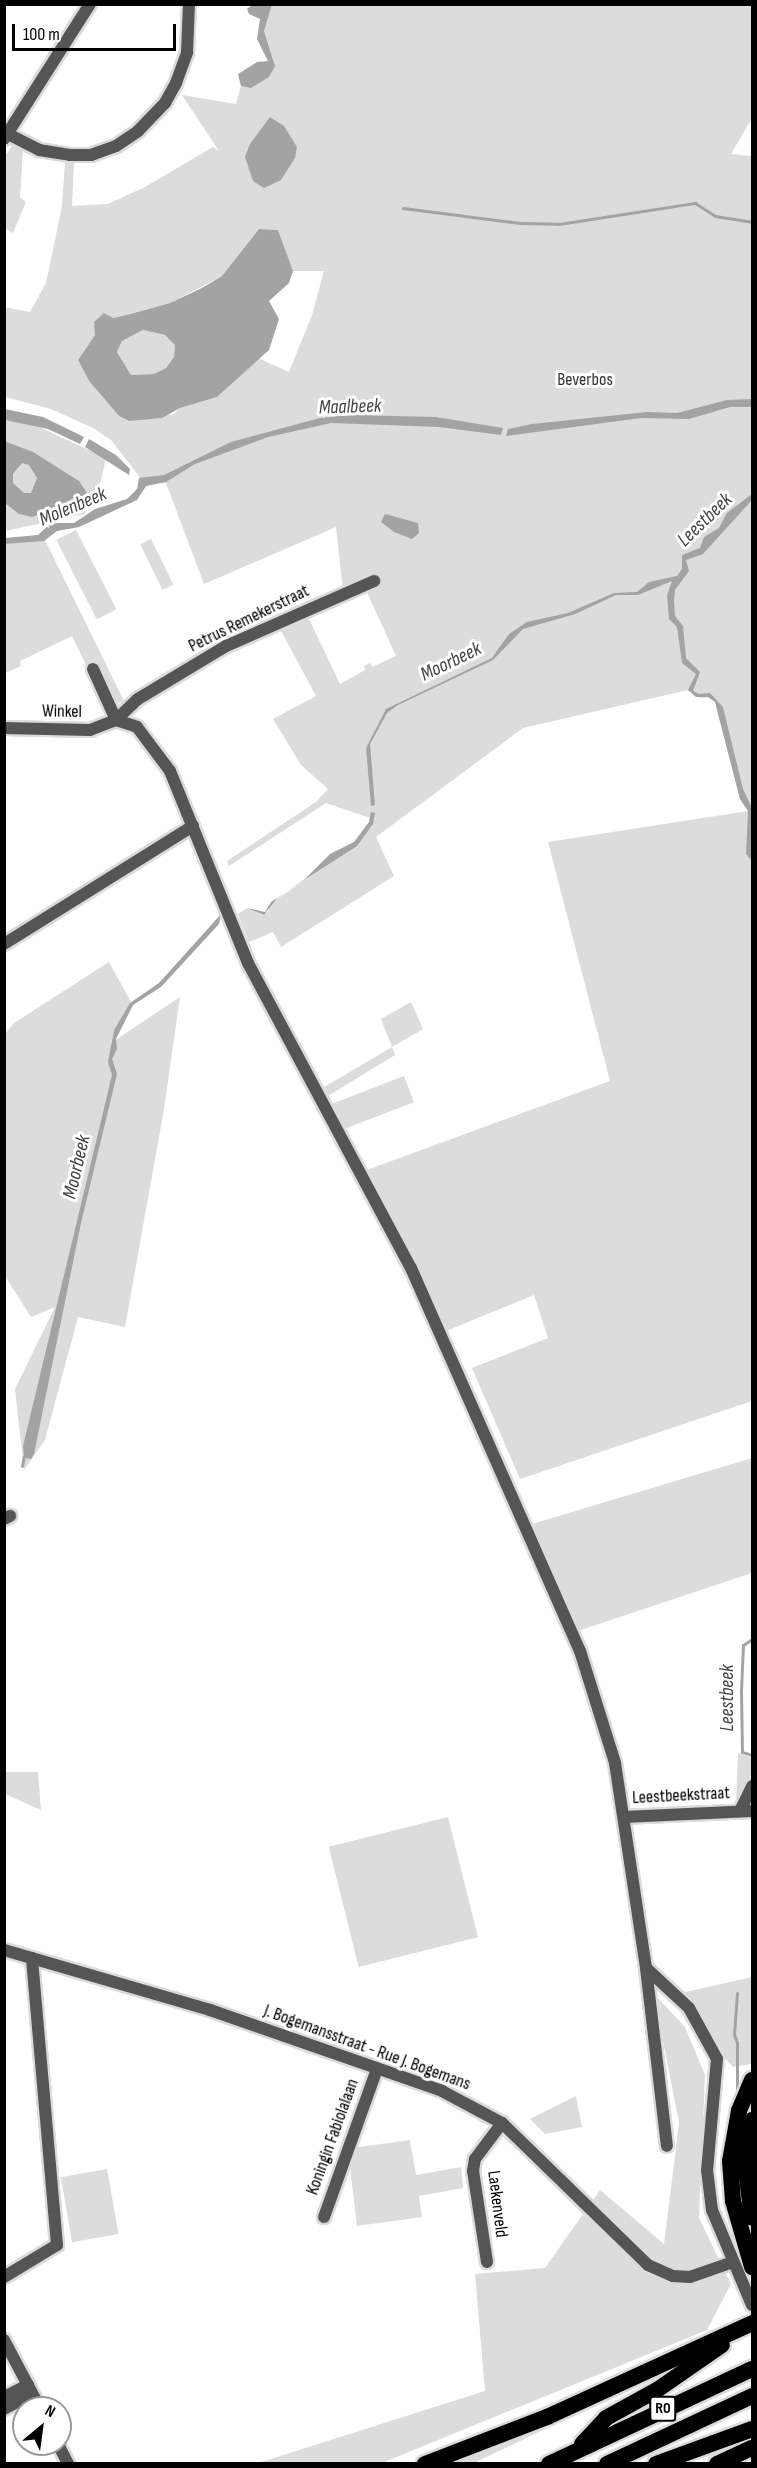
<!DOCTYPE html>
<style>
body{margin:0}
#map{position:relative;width:757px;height:2468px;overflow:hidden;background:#fff;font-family:"Sofia Sans Condensed",sans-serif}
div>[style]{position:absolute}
.green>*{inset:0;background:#dcdcdc;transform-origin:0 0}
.water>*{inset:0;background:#a3a3a3}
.stream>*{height:3px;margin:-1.5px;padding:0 1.5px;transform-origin:1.5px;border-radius:1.5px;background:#a3a3a3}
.roads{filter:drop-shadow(2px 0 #dbdbdb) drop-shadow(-2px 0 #dbdbdb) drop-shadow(0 2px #dbdbdb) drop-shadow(0 -2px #dbdbdb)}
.minor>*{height:12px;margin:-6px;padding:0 6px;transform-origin:6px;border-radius:6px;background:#555}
.highway>*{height:16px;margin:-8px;padding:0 8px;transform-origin:8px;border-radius:8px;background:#000}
span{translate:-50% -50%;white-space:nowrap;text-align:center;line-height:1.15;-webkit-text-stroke:6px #fff;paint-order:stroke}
.shield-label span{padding:2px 4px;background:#fff;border:2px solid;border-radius:4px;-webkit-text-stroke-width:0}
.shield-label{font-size:16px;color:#000;font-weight:700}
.park-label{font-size:18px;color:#333}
.street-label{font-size:18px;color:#000}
.water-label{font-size:20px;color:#444;font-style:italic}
.frame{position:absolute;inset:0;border:6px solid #000;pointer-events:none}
.north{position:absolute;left:12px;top:2396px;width:60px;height:60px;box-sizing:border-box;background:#fff;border:2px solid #999;border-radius:50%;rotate:29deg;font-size:16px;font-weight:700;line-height:24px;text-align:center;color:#000}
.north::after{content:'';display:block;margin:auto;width:21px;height:27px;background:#000;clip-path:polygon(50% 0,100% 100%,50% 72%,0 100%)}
.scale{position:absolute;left:12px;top:24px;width:164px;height:27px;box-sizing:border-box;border:3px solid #000;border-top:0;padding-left:8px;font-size:18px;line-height:21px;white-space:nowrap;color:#000;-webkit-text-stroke:4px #fff;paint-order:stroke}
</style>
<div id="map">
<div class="green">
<div style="clip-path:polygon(evenodd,272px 5px,752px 5px,752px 118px,731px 154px,752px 156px,752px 1401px,520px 1479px,472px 1368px,548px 1338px,534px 1295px,446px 1331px,404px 1242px,364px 1171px,610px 1081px,548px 842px,748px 811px,740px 799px,715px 702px,708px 697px,700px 698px,688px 690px,523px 728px,376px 837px,394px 876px,281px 947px,273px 932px,249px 942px,238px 914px,247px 908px,262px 915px,268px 912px,271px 903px,351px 849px,372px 826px,370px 818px,326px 803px,229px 866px,227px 861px,316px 802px,328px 789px,301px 765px,273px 719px,316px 696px,279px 627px,307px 615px,340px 684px,365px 670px,364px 666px,370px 663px,372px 667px,396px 656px,365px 588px,343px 591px,336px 527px,204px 584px,166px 483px,141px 479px,111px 440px,93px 428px,51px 409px,5px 397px,4px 307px,30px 312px,46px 283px,62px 206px,65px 162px,74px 162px,72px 206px,108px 204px,145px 187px,213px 147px,219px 151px,182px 95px,236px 104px,241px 86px,261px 81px,275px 66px,264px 31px,272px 5px,259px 229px,278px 230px,293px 271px,324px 271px,312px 315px,289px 372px,258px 358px,217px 397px,180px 408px,174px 414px,129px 421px,119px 416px,89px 381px,78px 360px,95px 335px,113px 318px,170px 303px,222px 276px,259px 229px)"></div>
<div style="clip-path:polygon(13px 144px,23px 148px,20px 197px,26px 202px,13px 233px,5px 228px,4px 158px)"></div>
<div style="clip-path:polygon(143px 330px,165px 335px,175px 345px,174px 357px,166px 368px,154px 374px,131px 375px,117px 352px,122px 341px)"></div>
<div style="clip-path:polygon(4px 420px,35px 425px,106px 458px,101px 480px,85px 514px,5px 531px)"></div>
<div style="left:76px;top:530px;width:89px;height:22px;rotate:63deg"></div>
<div style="left:151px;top:539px;width:51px;height:12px;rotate:64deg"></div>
<div style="clip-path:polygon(45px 540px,124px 701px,114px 705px,89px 671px,72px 636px,20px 661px,21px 666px,5px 673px,4px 544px)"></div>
<div style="clip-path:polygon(109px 962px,131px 1002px,114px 1030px,111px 1043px,180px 997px,164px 1109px,125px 1327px,78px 1317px,45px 1440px,24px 1470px,15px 1389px,55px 1307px,31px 1317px,5px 1276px,5px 1034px,14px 1023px)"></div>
<div style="clip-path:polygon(411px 1002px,423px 1029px,392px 1047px,395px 1055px,323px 1099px,319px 1090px,392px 1047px,381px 1019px)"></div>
<div style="left:404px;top:1076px;width:28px;height:82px;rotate:69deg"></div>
<div style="clip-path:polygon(752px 1458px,752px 1573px,578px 1631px,532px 1524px)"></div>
<div style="clip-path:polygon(738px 1753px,752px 1758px,752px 1773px,736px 1803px)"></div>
<div style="clip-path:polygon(5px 1772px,38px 1772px,41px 1810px,5px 1794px)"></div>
<div style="left:448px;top:1817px;width:124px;height:123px;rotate:76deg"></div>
<div style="clip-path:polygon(752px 1977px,752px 2064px,733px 2067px,722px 2055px,700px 2012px,681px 1993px)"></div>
<div style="clip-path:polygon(654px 1994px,685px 2027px,705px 2075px,699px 2218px,731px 2284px,707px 2330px,382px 2463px,255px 2464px,485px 2391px,475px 2274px,545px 2268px,600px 2190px,664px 2244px,679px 2123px)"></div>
<div style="clip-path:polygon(576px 2096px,582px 2127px,545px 2134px,530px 2119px)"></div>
<div style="clip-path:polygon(410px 2140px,416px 2175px,461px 2167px,463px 2188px,419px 2196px,422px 2217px,357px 2226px,349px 2158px,352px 2148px)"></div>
<div style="left:107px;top:2169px;width:66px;height:47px;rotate:80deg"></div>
<div style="clip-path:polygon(571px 2412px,574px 2415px,474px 2463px,443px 2464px)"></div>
</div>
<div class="water">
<div style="clip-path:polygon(252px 5px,272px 5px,264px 31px,275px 66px,269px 77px,251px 88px,241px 86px,238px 74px,257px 62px,268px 61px,257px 39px,260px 19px,249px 14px,247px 9px)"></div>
<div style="clip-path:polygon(270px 117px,284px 126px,297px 147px,295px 158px,281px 180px,264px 188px,253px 181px,245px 157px,250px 144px)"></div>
<div style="clip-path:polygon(evenodd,259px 229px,278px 230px,293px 271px,289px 283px,269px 301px,279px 319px,269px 350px,217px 397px,180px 408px,162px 418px,129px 421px,119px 416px,89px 381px,78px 360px,95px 335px,94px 322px,104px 313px,113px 318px,130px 314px,170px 303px,202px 288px,222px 276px,259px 229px,143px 330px,165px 335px,175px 345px,174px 357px,166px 368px,154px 374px,131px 375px,117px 352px,122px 341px,143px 330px)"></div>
<div style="clip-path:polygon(752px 399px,752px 407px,730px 407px,689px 419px,641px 418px,506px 436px,508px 429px,532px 424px,647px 412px,677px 413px,727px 400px)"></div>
<div style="clip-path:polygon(5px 409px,43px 417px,84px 437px,80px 444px,48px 429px,5px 420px)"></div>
<div style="clip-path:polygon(351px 415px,436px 417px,503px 428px,501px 435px,439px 427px,331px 423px,268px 437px,195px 464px,166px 482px,146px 486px,137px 500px,79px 527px,57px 531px,44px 541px,5px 544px,5px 538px,38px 535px,51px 523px,74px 523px,95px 509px,127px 499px,137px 489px,139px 478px,164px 475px,231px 442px,320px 418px)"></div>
<div style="clip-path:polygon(89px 439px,116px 455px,130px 469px,129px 475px,85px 447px)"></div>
<div style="clip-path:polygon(evenodd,4px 441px,33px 452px,79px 481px,89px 496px,32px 517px,19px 514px,5px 503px,4px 441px,22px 463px,29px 465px,37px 478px,31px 493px,24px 493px,13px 483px,13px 474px,22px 463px)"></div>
<div style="clip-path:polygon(752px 494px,752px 500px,703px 554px,686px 560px,689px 571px,675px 590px,674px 601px,675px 616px,683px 626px,686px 658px,700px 672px,693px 691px,699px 694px,710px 693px,723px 707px,743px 789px,752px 808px,752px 861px,746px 854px,748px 811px,740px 799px,715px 702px,708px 697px,696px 697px,688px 690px,696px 674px,682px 663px,677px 627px,669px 619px,667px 595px,672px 581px,638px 595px,616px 595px,575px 614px,523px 629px,493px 660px,398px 705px,387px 713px,370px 744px,375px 805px,371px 806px,366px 748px,386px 709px,492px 658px,509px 634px,527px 622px,568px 613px,614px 593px,637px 592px,649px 582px,677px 576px,682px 569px,682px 555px,700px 548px,704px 537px,719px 528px,727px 513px)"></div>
<div style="clip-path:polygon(385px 514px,418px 523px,419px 533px,412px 539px,394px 532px,381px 522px)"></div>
<div style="clip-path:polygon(371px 812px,375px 813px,373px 824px,357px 846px,278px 897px,264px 915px,247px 908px,265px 912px,271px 902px,305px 879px,330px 854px,354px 842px,369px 822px)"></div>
<div style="clip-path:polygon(222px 913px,219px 924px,161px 987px,133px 1005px,116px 1039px,117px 1049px,112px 1059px,117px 1074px,81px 1223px,34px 1454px,31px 1459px,24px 1458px,23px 1446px,112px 1075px,108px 1062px,114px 1030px,130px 1003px,159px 983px)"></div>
</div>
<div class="stream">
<div style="left:403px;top:208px;width:118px;rotate:7.3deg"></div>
<div style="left:520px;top:223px;width:39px;rotate:1deg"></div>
<div style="left:559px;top:224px;width:138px;rotate:-8.8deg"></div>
<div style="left:695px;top:203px;width:24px;rotate:33deg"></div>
<div style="left:715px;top:216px;width:37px;rotate:9deg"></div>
<div style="left:22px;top:1466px;width:10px;rotate:-79deg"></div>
<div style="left:752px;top:1639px;width:11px;rotate:146deg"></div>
<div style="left:743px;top:1645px;width:45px;rotate:92.5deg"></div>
<div style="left:741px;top:1690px;width:62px;rotate:89.1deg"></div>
<div style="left:742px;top:1752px;width:10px;rotate:17deg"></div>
<div style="left:737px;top:2089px;width:46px;rotate:-90deg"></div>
<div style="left:737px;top:2043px;width:9px;rotate:-108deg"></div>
<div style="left:734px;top:2034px;width:41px;rotate:-85.8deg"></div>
</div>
<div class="roads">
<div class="minor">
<div style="left:4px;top:132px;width:39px;rotate:27deg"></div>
<div style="left:39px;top:150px;width:31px;rotate:9deg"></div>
<div style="left:70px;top:155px;width:21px"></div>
<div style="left:91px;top:155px;width:27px;rotate:-20deg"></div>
<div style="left:116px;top:146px;width:27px;rotate:-34deg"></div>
<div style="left:138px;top:131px;width:39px;rotate:-46deg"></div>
<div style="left:165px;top:103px;width:23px;rotate:-61deg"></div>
<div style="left:176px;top:83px;width:33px;rotate:-70deg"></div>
<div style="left:187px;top:52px;width:48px;rotate:-87.6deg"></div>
<div style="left:4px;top:139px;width:160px;rotate:-57.5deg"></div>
<div style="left:93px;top:669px;width:56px;rotate:65.7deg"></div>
<div style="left:116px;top:720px;width:22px;rotate:18deg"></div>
<div style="left:137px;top:727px;width:55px;rotate:53.1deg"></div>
<div style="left:170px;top:771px;width:207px;rotate:67.9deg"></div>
<div style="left:248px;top:963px;width:346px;rotate:61.9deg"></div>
<div style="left:411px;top:1268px;width:419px;rotate:66.2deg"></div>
<div style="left:580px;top:1651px;width:117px;rotate:72.6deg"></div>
<div style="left:615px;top:1763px;width:207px;rotate:81.4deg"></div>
<div style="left:646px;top:1968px;width:179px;rotate:83.3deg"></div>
<div style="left:4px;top:728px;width:86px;rotate:1.3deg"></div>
<div style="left:90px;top:730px;width:28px;rotate:-21deg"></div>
<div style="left:116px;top:720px;width:30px;rotate:-44deg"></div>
<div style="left:138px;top:699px;width:103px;rotate:-31.1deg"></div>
<div style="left:226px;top:646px;width:162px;rotate:-23.7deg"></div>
<div style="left:4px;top:944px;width:223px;rotate:-32deg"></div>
<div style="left:4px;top:1519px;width:7px;rotate:-27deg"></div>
<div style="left:740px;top:1811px;width:28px;rotate:-64deg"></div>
<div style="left:624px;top:1817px;width:128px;rotate:-2.7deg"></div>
<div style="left:4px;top:1950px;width:215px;rotate:16.2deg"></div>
<div style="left:210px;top:2010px;width:246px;rotate:19.2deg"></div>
<div style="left:442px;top:2091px;width:68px;rotate:28.1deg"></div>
<div style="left:502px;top:2123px;width:204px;rotate:44.2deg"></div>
<div style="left:648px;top:2265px;width:27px;rotate:24deg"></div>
<div style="left:673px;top:2276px;width:17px;rotate:3deg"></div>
<div style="left:690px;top:2277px;width:46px;rotate:-19.2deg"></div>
<div style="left:646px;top:1968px;width:59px;rotate:42.9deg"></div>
<div style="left:689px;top:2008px;width:58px;rotate:61.2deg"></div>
<div style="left:717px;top:2059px;width:111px;rotate:95.1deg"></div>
<div style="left:707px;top:2170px;width:40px;rotate:82.9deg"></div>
<div style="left:712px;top:2210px;width:103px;rotate:67.2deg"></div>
<div style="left:324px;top:2217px;width:157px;rotate:-70.3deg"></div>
<div style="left:487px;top:2262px;width:92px;rotate:-98.7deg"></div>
<div style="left:473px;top:2171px;width:12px;rotate:-81deg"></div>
<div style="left:475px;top:2159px;width:45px;rotate:-53.1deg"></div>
<div style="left:4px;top:2277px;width:62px;rotate:-31.1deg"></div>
<div style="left:57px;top:2245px;width:288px;rotate:-95deg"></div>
<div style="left:4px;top:2340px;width:77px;rotate:62.1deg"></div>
<div style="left:4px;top:2397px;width:27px;rotate:-27deg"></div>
<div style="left:4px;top:2409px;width:32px;rotate:-28deg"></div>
<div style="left:58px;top:2444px;width:22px;rotate:63deg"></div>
</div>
<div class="highway">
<div style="left:752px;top:2080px;width:34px;rotate:113deg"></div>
<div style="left:739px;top:2111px;width:51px;rotate:100.2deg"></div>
<div style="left:730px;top:2161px;width:40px;rotate:85.7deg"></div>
<div style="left:733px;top:2201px;width:69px;rotate:73.9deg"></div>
<div style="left:752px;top:2120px;width:43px;rotate:99.5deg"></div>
<div style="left:745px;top:2162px;width:56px;rotate:82.9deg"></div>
<div style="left:582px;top:2444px;width:35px;rotate:-47deg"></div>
<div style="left:606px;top:2418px;width:58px;rotate:-28.8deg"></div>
<div style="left:657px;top:2390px;width:79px;rotate:-34.7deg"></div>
<div style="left:425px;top:2464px;width:131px;rotate:-21.1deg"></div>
<div style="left:547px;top:2417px;width:226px;rotate:-24.6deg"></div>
<div style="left:549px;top:2464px;width:224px;rotate:-25.1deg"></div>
<div style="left:607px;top:2464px;width:160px;rotate:-25.1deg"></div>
<div style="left:656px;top:2464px;width:102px;rotate:-20deg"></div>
<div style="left:717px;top:2464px;width:38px;rotate:-25deg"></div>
</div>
</div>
<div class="shield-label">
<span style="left:663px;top:2409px">R0</span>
</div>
<div class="park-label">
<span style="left:585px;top:380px">Beverbos</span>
</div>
<div class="street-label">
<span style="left:249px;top:619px;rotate:-26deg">Petrus Remekerstraat</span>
<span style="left:62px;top:712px;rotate:1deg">Winkel</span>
<span style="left:681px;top:1796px;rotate:-3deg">Leestbeekstraat</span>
<span style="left:367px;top:2048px;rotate:20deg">J. Bogemansstraat - Rue J. Bogemans</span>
<span style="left:333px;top:2137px;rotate:-70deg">Koningin Fabiolalaan</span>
<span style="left:497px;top:2204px;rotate:83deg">Laekenveld</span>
</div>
<div class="water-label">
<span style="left:350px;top:407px;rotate:-2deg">Maalbeek</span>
<span style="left:73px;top:507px;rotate:-23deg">Molenbeek</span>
<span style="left:705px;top:520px;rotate:-44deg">Leestbeek</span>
<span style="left:451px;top:662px;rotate:-26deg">Moorbeek</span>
<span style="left:77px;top:1167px;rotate:-77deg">Moorbeek</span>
<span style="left:727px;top:1698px;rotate:-90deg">Leestbeek</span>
</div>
<div class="frame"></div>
<div class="north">N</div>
<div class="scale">100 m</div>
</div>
